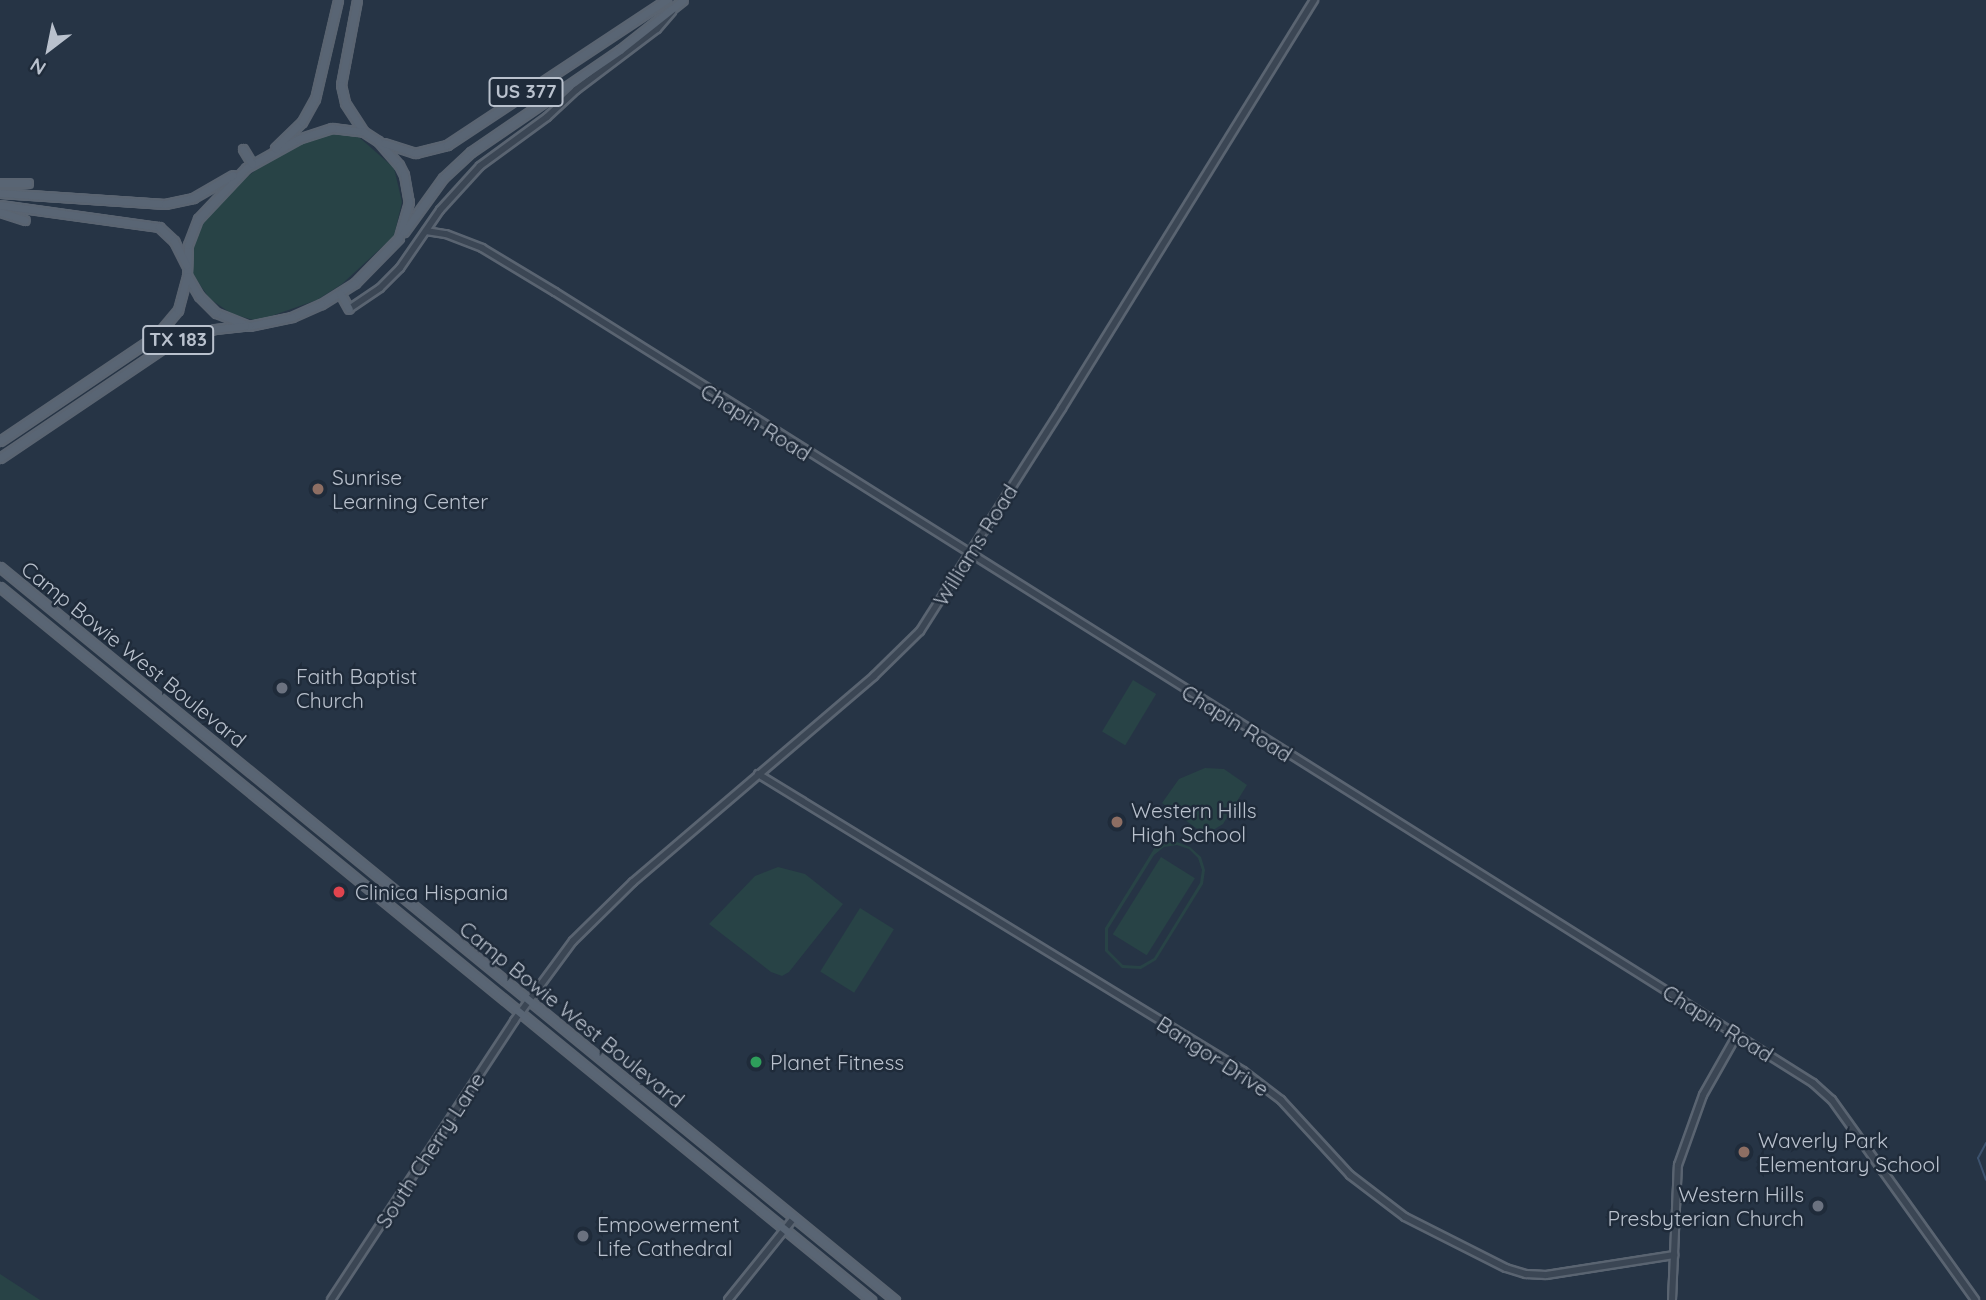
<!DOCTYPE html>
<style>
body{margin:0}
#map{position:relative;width:1986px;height:1300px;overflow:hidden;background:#263445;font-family:Quicksand,sans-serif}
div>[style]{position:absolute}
.green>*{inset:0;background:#284346;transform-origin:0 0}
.stream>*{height:2px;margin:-1px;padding:0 1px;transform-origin:1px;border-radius:1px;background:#3c526e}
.roads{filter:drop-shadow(2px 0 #5a6471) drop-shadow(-2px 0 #5a6471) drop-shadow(0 2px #5a6471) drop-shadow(0 -2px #5a6471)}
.minor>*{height:6px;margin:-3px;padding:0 3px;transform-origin:3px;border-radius:3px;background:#3b4654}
.major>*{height:7px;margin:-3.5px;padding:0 3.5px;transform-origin:3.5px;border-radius:3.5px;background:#596574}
.dots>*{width:19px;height:19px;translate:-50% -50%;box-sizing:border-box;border:4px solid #1f2b3a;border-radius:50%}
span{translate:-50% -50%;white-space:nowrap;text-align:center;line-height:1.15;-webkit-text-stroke:5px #1f2b3a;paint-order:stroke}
.shield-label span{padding:2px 5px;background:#1f2b3a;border:2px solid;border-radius:5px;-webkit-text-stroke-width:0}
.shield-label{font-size:19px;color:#b9c1cd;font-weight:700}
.street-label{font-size:21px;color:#b9c1cd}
.poi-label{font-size:21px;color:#b9c1cd}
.left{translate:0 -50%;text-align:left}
.right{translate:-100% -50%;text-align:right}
.north{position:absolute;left:14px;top:14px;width:70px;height:70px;-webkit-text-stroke:5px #1f2b3a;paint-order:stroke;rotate:212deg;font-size:19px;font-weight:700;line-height:28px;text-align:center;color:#b9c1cd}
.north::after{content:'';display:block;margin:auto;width:24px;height:32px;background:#b9c1cd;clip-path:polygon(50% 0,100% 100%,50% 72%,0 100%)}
</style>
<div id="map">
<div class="green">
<div style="clip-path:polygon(330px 133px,350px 134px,360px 138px,394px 168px,402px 202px,394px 236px,342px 284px,317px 300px,257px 321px,232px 314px,210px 299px,193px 275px,193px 240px,201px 221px,223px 195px,256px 170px,294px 147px)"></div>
<div style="left:1133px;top:680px;width:27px;height:60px;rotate:31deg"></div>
<div style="clip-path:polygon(1205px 768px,1224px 769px,1247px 785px,1223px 824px,1210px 832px,1206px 829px,1200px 831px,1162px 803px,1179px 779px)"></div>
<div style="clip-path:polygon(evenodd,1177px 842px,1190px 847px,1201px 857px,1205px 870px,1203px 884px,1156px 960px,1141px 969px,1122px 968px,1105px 951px,1105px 928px,1157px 844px,1177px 842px,1177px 845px,1189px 849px,1198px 858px,1202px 870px,1200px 883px,1154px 958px,1140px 966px,1123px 965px,1108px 950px,1108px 929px,1154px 855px,1164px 847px,1177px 845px)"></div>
<div style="left:1161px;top:857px;width:40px;height:91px;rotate:32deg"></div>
<div style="clip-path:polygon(778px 867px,805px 874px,843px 904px,789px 972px,782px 976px,771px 972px,709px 924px,755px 876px)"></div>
<div style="left:860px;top:908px;width:40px;height:75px;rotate:32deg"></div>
<div style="clip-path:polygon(0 1274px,40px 1300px,0 1300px)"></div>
</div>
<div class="stream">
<div style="left:1986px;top:1143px;width:17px;rotate:118deg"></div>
<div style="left:1978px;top:1158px;width:23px;rotate:70deg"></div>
</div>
<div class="roads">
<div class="minor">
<div style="left:426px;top:231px;width:20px;rotate:9deg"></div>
<div style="left:446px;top:234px;width:39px;rotate:21deg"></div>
<div style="left:482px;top:248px;width:85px;rotate:31.1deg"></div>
<div style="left:555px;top:292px;width:1486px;rotate:32.16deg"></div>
<div style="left:1813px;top:1083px;width:25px;rotate:42deg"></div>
<div style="left:1832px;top:1100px;width:246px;rotate:54.4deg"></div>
<div style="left:349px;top:309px;width:37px;rotate:-34deg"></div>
<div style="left:380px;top:288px;width:28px;rotate:-45deg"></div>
<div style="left:400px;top:268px;width:70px;rotate:-55.4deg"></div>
<div style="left:440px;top:210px;width:59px;rotate:-47.7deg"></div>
<div style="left:480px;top:166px;width:83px;rotate:-36.2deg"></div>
<div style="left:547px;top:117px;width:40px;rotate:-43deg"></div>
<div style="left:576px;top:90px;width:101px;rotate:-37deg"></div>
<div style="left:657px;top:29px;width:23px;rotate:-49deg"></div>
<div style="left:758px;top:774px;width:569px;rotate:31.48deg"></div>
<div style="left:1243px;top:1071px;width:48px;rotate:37.3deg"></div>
<div style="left:1281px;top:1100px;width:102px;rotate:47.4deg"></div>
<div style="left:1350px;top:1175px;width:69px;rotate:37.4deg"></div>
<div style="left:1405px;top:1217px;width:113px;rotate:26.8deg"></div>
<div style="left:1506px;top:1268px;width:21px;rotate:17deg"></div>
<div style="left:1526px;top:1274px;width:20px;rotate:3deg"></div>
<div style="left:1546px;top:1275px;width:130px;rotate:-8.9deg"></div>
<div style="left:331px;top:1300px;width:334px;rotate:-56.7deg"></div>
<div style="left:514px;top:1021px;width:99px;rotate:-53.6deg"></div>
<div style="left:573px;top:941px;width:84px;rotate:-44.5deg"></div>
<div style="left:633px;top:882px;width:317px;rotate:-40.5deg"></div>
<div style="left:874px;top:676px;width:64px;rotate:-44.4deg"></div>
<div style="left:920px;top:631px;width:264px;rotate:-57.5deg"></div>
<div style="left:1062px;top:408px;width:480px;rotate:-58.3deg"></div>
<div style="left:728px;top:1300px;width:105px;rotate:-51.2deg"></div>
<div style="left:1672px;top:1300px;width:135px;rotate:-87.5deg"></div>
<div style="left:1678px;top:1165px;width:74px;rotate:-70.3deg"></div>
<div style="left:1703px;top:1095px;width:69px;rotate:-60.5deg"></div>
</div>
<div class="major">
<div style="left:357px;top:0;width:86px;rotate:100.7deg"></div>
<div style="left:341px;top:85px;width:18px;rotate:77deg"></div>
<div style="left:345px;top:103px;width:33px;rotate:57deg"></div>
<div style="left:332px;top:128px;width:32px;rotate:7deg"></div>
<div style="left:364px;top:132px;width:17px;rotate:33deg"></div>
<div style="left:378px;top:141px;width:32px;rotate:49deg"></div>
<div style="left:399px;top:165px;width:11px;rotate:63deg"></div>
<div style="left:404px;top:175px;width:27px;rotate:80deg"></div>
<div style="left:409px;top:202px;width:37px;rotate:106deg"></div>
<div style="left:399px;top:238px;width:63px;rotate:134.4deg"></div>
<div style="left:355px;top:283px;width:40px;rotate:148deg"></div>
<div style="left:321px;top:304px;width:32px;rotate:156deg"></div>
<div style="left:292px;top:317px;width:44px;rotate:168.2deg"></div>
<div style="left:249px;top:326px;width:35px;rotate:-158deg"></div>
<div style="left:216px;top:313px;width:24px;rotate:-135deg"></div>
<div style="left:199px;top:296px;width:24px;rotate:-120deg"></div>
<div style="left:187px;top:275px;width:30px;rotate:-88deg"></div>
<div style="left:188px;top:245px;width:28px;rotate:-69deg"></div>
<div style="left:198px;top:219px;width:70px;rotate:-46.7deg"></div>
<div style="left:246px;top:168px;width:60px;rotate:-29.1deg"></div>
<div style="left:298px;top:139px;width:36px;rotate:-18deg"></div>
<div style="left:384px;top:143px;width:33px;rotate:18deg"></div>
<div style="left:415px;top:153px;width:33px;rotate:-14deg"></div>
<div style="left:447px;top:145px;width:263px;rotate:-33.5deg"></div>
<div style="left:275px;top:148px;width:37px;rotate:-44deg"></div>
<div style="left:302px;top:122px;width:26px;rotate:-61deg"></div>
<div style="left:315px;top:99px;width:102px;rotate:-76.9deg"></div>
<div style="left:243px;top:149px;width:17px;rotate:59deg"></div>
<div style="left:0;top:183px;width:28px"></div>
<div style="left:0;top:193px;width:165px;rotate:3.8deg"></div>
<div style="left:165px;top:204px;width:29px;rotate:-12deg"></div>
<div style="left:193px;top:198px;width:46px;rotate:-29.9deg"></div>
<div style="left:0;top:205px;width:161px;rotate:7.9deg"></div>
<div style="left:159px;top:227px;width:21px;rotate:43deg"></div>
<div style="left:174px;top:241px;width:27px;rotate:63deg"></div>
<div style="left:0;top:212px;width:26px;rotate:18deg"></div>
<div style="left:404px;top:232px;width:67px;rotate:-54.2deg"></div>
<div style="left:443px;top:178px;width:38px;rotate:-43deg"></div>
<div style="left:471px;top:152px;width:181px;rotate:-34.4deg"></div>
<div style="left:620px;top:50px;width:80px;rotate:-38.4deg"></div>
<div style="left:340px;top:293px;width:18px;rotate:61deg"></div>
<div style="left:0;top:441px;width:189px;rotate:-34deg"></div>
<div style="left:157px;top:335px;width:33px;rotate:-50deg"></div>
<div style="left:178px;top:310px;width:35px;rotate:-75deg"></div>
<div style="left:0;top:458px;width:207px;rotate:-34deg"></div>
<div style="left:172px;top:342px;width:45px;rotate:-16.8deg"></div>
<div style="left:215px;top:329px;width:30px;rotate:-6deg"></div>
<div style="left:0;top:567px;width:1157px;rotate:39.32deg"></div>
<div style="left:0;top:587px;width:1126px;rotate:39.3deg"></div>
</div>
</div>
<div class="dots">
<div style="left:318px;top:489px;background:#8d6e63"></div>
<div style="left:282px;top:688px;background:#6b7280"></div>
<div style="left:1117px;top:822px;background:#8d6e63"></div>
<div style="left:339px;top:892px;background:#e0444e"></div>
<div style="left:756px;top:1062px;background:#2e9e5b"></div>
<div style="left:1744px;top:1152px;background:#8d6e63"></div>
<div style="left:1818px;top:1206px;background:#6b7280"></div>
<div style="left:583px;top:1236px;background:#6b7280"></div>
</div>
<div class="shield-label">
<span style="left:526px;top:92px">US 377</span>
<span style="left:178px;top:340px">TX 183</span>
</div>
<div class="street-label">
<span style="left:756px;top:422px;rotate:32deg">Chapin Road</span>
<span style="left:975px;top:545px;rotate:-58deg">Williams Road</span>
<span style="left:134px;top:654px;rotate:39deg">Camp Bowie West Boulevard</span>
<span style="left:1237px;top:723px;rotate:32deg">Chapin Road</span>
<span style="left:572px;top:1014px;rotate:39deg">Camp Bowie West Boulevard</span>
<span style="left:1718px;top:1023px;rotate:32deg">Chapin Road</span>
<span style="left:1213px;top:1056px;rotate:33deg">Bangor Drive</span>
<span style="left:430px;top:1150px;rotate:-57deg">South Cherry Lane</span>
</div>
<div class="poi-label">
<span class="left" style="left:332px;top:489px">Sunrise<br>Learning Center</span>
<span class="left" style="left:296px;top:688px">Faith Baptist<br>Church</span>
<span class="left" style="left:1131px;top:822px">Western Hills<br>High School</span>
<span class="left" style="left:355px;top:892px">Clinica Hispania</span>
<span class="left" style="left:770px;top:1062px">Planet Fitness</span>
<span class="left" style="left:1758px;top:1152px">Waverly Park<br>Elementary School</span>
<span class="right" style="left:1804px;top:1206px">Western Hills<br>Presbyterian Church</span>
<span class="left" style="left:597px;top:1236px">Empowerment<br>Life Cathedral</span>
</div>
<div class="north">N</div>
</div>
